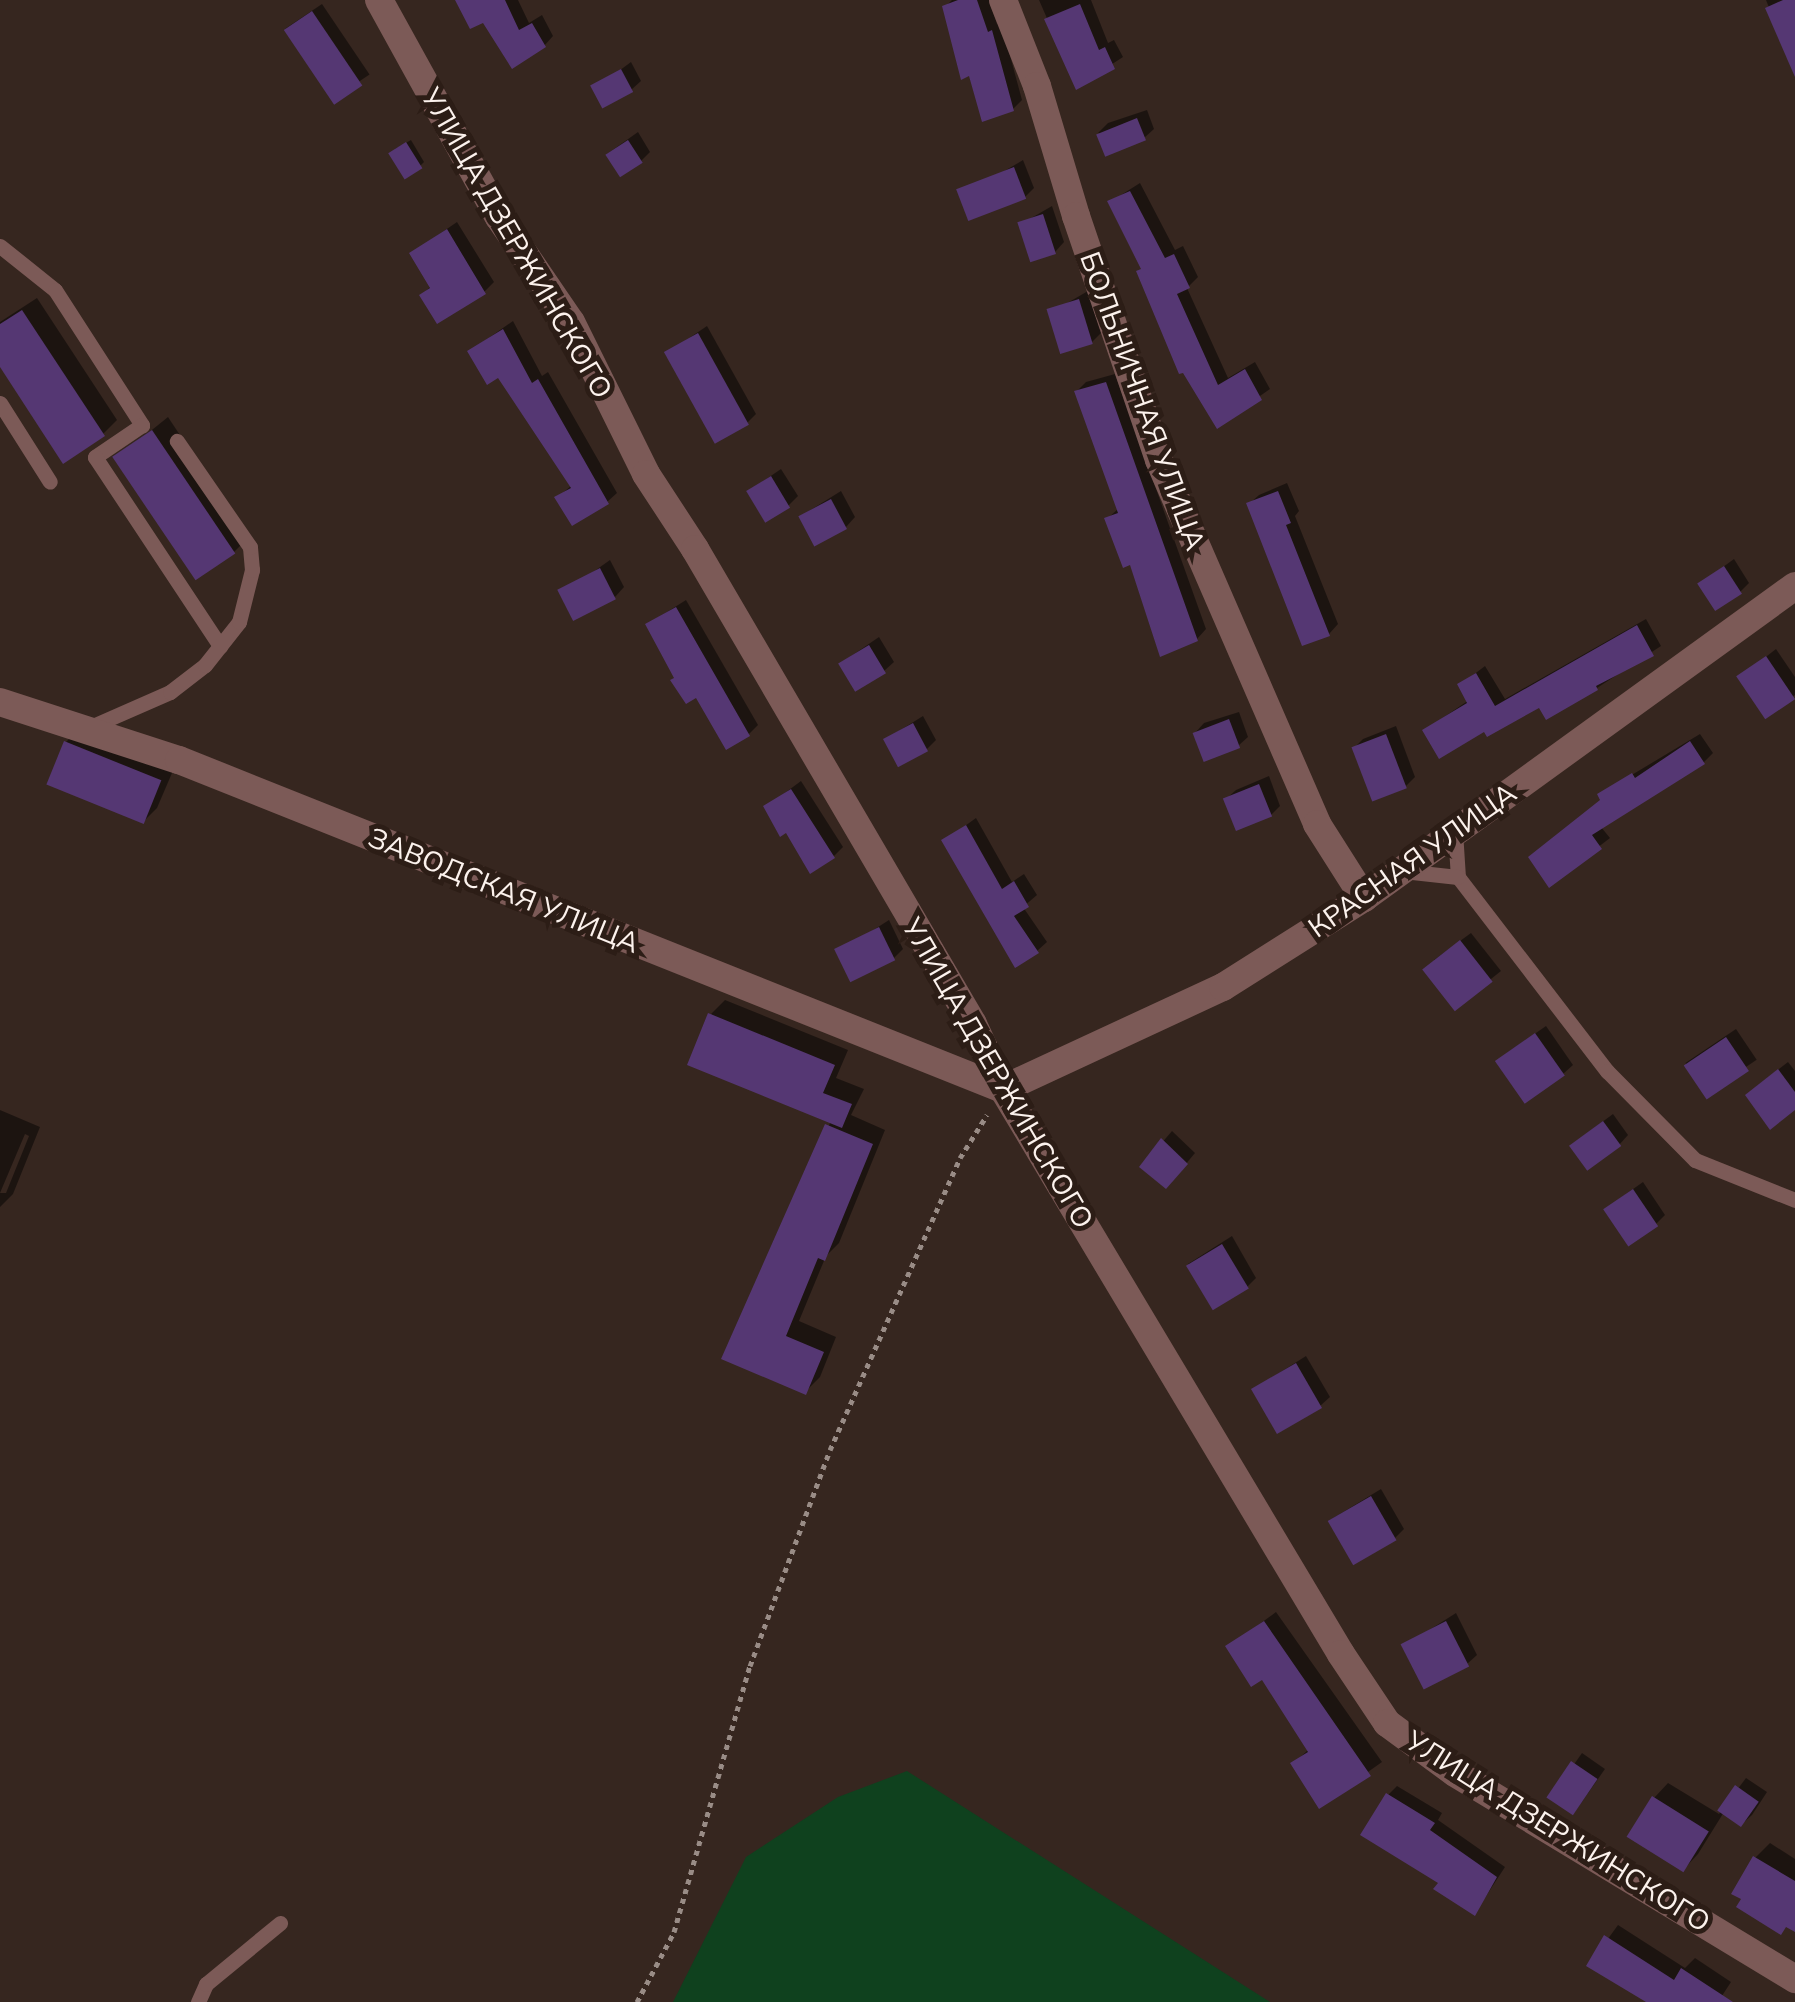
<!DOCTYPE html>
<meta charset="utf-8">
<style>
body{margin:0}
#map{position:relative;width:1795px;height:2002px;overflow:hidden;background:#36261f;font-family:Mulish,sans-serif}
div>[style]{position:absolute}
.green>*{inset:0;background:#0f411e}
.shadow>*{inset:0;background:#0007;transform-origin:0 0}
.building>*{inset:0;background:#553773;transform-origin:0 0}
.path>*{height:5px;margin-top:-2.5px;transform-origin:0;background:repeating-linear-gradient(90deg,#998c86 0 5px,transparent 0 10px)}
.service>*{height:15px;margin:-7.5px;padding:0 7.5px;transform-origin:7.5px;border-radius:7.5px;background:#7c5a57}
.minor>*{height:28px;margin:-14px;padding:0 14px;transform-origin:14px;border-radius:14px;background:#7c5a57}
span{translate:-50% -50%;white-space:nowrap;text-align:center;line-height:1.15;-webkit-text-stroke:10px #2c1d16;paint-order:stroke}
.street-label{font-size:28px;color:#fcf2ed}
</style>
<div id="map">
<div class="green">
<div style="clip-path:polygon(907px 1771px,1270px 2002px,673px 2002px,746px 1857px,838px 1797px)"></div>
</div>
<div class="shadow">
<div style="clip-path:polygon(458px 0,518px 0,529px 23px,542px 15px,553px 36px,544px 46px,484px 19px)"></div>
<div style="clip-path:polygon(952px 0,989px 0,997px 24px,1001px 22px,1022px 100px,1013px 109px,945px 7px)"></div>
<div style="clip-path:polygon(1039px 0,1091px 0,1108px 43px,1114px 40px,1123px 57px,1077px 87px)"></div>
<div style="clip-path:polygon(1766px 0,1795px 0,1795px 73px)"></div>
<div style="left:322px;top:4px;width:85px;height:44px;rotate:56deg"></div>
<div style="clip-path:polygon(631px 62px,641px 81px,631px 90px,596px 88px)"></div>
<div style="clip-path:polygon(1147px 110px,1154px 129px,1144px 138px,1098px 133px,1108px 123px)"></div>
<div style="clip-path:polygon(638px 132px,650px 152px,641px 161px,607px 154px)"></div>
<div style="clip-path:polygon(411px 140px,424px 162px,420px 166px,395px 149px)"></div>
<div style="clip-path:polygon(1023px 160px,1034px 188px,1025px 197px,962px 196px)"></div>
<div style="clip-path:polygon(1140px 183px,1175px 250px,1183px 246px,1198px 277px,1187px 288px,1228px 378px,1255px 362px,1270px 389px,1217px 426px,1110px 202px)"></div>
<div style="clip-path:polygon(1052px 206px,1064px 242px,1055px 252px,1021px 224px)"></div>
<div style="clip-path:polygon(457px 222px,494px 282px,484px 292px,422px 295px,431px 286px,412px 253px)"></div>
<div style="clip-path:polygon(1088px 291px,1101px 333px,1092px 342px,1050px 313px)"></div>
<div style="clip-path:polygon(37px 298px,117px 420px,103px 434px,0 362px,0 322px)"></div>
<div style="clip-path:polygon(513px 321px,542px 376px,548px 372px,617px 493px,607px 502px,557px 498px,572px 485px,499px 374px,470px 351px)"></div>
<div style="clip-path:polygon(707px 326px,756px 414px,747px 423px,667px 353px)"></div>
<div style="clip-path:polygon(1115px 374px,1206px 629px,1197px 639px,1132px 562px,1107px 519px,1119px 508px,1077px 391px,1086px 382px)"></div>
<div style="clip-path:polygon(168px 417px,248px 538px,234px 552px,116px 459px)"></div>
<div style="clip-path:polygon(781px 469px,798px 496px,788px 506px,749px 491px)"></div>
<div style="clip-path:polygon(1287px 483px,1299px 511px,1295px 516px,1338px 624px,1329px 634px,1249px 504px,1259px 495px)"></div>
<div style="clip-path:polygon(841px 491px,855px 517px,846px 527px,801px 516px)"></div>
<div style="clip-path:polygon(1734px 559px,1749px 583px,1740px 592px,1701px 583px)"></div>
<div style="clip-path:polygon(610px 560px,624px 587px,615px 597px,562px 594px)"></div>
<div style="clip-path:polygon(686px 600px,758px 725px,749px 734px,676px 677px,648px 624px)"></div>
<div style="clip-path:polygon(1646px 619px,1661px 646px,1597px 688px,1540px 704px,1485px 728px,1425px 730px,1469px 700px,1460px 685px,1485px 666px,1505px 699px)"></div>
<div style="clip-path:polygon(879px 637px,894px 662px,884px 671px,841px 663px)"></div>
<div style="clip-path:polygon(1776px 649px,1795px 677px,1795px 695px,1766px 715px,1740px 677px)"></div>
<div style="clip-path:polygon(1239px 712px,1248px 737px,1238px 746px,1195px 733px,1204px 723px)"></div>
<div style="clip-path:polygon(923px 716px,936px 740px,927px 749px,886px 739px)"></div>
<div style="clip-path:polygon(1396px 726px,1415px 777px,1406px 786px,1354px 748px,1363px 739px)"></div>
<div style="clip-path:polygon(80px 728px,175px 766px,157px 808px,142px 823px,66px 742px)"></div>
<div style="clip-path:polygon(1700px 734px,1713px 753px,1704px 762px,1601px 827px,1610px 838px,1550px 884px,1603px 799px,1600px 794px)"></div>
<div style="clip-path:polygon(1269px 776px,1280px 806px,1271px 815px,1226px 799px,1236px 790px)"></div>
<div style="clip-path:polygon(801px 781px,843px 847px,834px 856px,787px 830px,766px 807px)"></div>
<div style="clip-path:polygon(976px 818px,1012px 882px,1024px 874px,1037px 895px,1023px 907px,1047px 942px,1037px 951px,944px 841px)"></div>
<div style="clip-path:polygon(889px 920px,903px 949px,894px 958px,839px 952px)"></div>
<div style="clip-path:polygon(1471px 933px,1501px 971px,1456px 1007px,1434px 960px)"></div>
<div style="clip-path:polygon(725px 1000px,848px 1050px,836px 1078px,864px 1089px,851px 1115px,885px 1130px,839px 1243px,826px 1256px,799px 1321px,836px 1337px,820px 1377px,805px 1392px,725px 1358px,831px 1121px,711px 1014px)"></div>
<div style="clip-path:polygon(1546px 1026px,1573px 1065px,1563px 1074px,1507px 1053px)"></div>
<div style="left:1736px;top:1029px;width:37px;height:61px;rotate:56deg"></div>
<div style="clip-path:polygon(1788px 1062px,1795px 1071px,1795px 1107px,1757px 1086px)"></div>
<div style="clip-path:polygon(evenodd,0 1110px,40px 1127px,13px 1194px,0 1207px,0 1110px,25px 1134px,29px 1136px,6px 1193px,0 1193px,25px 1134px)"></div>
<div style="clip-path:polygon(1613px 1114px,1628px 1135px,1619px 1145px,1571px 1145px)"></div>
<div style="clip-path:polygon(1172px 1131px,1195px 1153px,1175px 1177px,1142px 1166px)"></div>
<div style="clip-path:polygon(1643px 1182px,1665px 1215px,1656px 1224px,1605px 1209px)"></div>
<div style="clip-path:polygon(1232px 1236px,1256px 1278px,1247px 1287px,1188px 1264px)"></div>
<div style="clip-path:polygon(1306px 1356px,1330px 1397px,1320px 1406px,1254px 1389px)"></div>
<div style="clip-path:polygon(1381px 1489px,1404px 1529px,1394px 1539px,1330px 1520px)"></div>
<div style="clip-path:polygon(1276px 1612px,1382px 1762px,1320px 1806px,1293px 1764px,1309px 1749px,1263px 1676px,1228px 1647px)"></div>
<div style="clip-path:polygon(1456px 1613px,1477px 1655px,1467px 1664px,1404px 1646px)"></div>
<div style="left:1582px;top:1753px;width:28px;height:54px;rotate:35deg"></div>
<div style="clip-path:polygon(1746px 1778px,1767px 1792px,1752px 1815px,1742px 1824px,1724px 1812px,1698px 1854px,1684px 1869px,1654px 1798px,1668px 1783px,1719px 1814px)"></div>
<div style="clip-path:polygon(1397px 1786px,1442px 1813px,1438px 1820px,1505px 1867px,1475px 1913px,1442px 1882px,1388px 1795px)"></div>
<div style="clip-path:polygon(1770px 1843px,1795px 1859px,1795px 1929px,1755px 1858px)"></div>
<div style="clip-path:polygon(1618px 1925px,1685px 1968px,1695px 1958px,1731px 1982px,1718px 2002px,1651px 2002px,1589px 1965px)"></div>
</div>
<div class="building">
<div style="clip-path:polygon(455px 0,505px 0,519px 30px,532px 23px,546px 47px,512px 69px,483px 23px,470px 29px)"></div>
<div style="clip-path:polygon(958px 0,977px 0,988px 32px,992px 30px,1014px 111px,982px 122px,969px 76px,961px 80px,942px 6px)"></div>
<div style="clip-path:polygon(1783px 0,1795px 0,1795px 77px,1765px 8px)"></div>
<div style="clip-path:polygon(1080px 4px,1099px 50px,1105px 47px,1115px 69px,1076px 90px,1044px 19px)"></div>
<div style="left:312px;top:11px;width:90px;height:34px;rotate:56deg"></div>
<div style="left:621px;top:69px;width:26px;height:35px;rotate:62deg"></div>
<div style="left:1137px;top:118px;width:24px;height:44px;rotate:68deg"></div>
<div style="left:628px;top:140px;width:27px;height:27px;rotate:57deg"></div>
<div style="left:406px;top:142px;width:31px;height:21px;rotate:58deg"></div>
<div style="left:1014px;top:167px;width:34px;height:62px;rotate:69deg"></div>
<div style="clip-path:polygon(1130px 191px,1165px 258px,1174px 254px,1190px 288px,1177px 294px,1218px 385px,1245px 369px,1262px 400px,1217px 429px,1183px 373px,1179px 374px,1136px 271px,1141px 269px,1107px 201px)"></div>
<div style="left:1043px;top:214px;width:42px;height:27px;rotate:72deg"></div>
<div style="clip-path:polygon(447px 229px,486px 294px,437px 324px,419px 295px,430px 288px,409px 253px)"></div>
<div style="left:1079px;top:299px;width:47px;height:34px;rotate:73deg"></div>
<div style="clip-path:polygon(22px 310px,105px 436px,63px 464px,0 367px,0 324px)"></div>
<div style="clip-path:polygon(503px 329px,532px 383px,538px 379px,609px 504px,572px 526px,554px 497px,571px 488px,498px 378px,487px 385px,467px 351px)"></div>
<div style="left:698px;top:333px;width:105px;height:39px;rotate:61deg"></div>
<div style="clip-path:polygon(1106px 382px,1198px 641px,1160px 657px,1130px 565px,1123px 568px,1104px 518px,1118px 513px,1074px 391px)"></div>
<div style="left:152px;top:430px;width:149px;height:48px;rotate:56deg"></div>
<div style="left:771px;top:476px;width:37px;height:29px;rotate:59deg"></div>
<div style="clip-path:polygon(1278px 491px,1291px 523px,1286px 525px,1330px 636px,1302px 646px,1246px 503px)"></div>
<div style="left:831px;top:499px;width:34px;height:37px;rotate:62deg"></div>
<div style="left:1724px;top:566px;width:33px;height:32px;rotate:57deg"></div>
<div style="left:600px;top:568px;width:35px;height:48px;rotate:63deg"></div>
<div style="clip-path:polygon(676px 607px,750px 736px,726px 750px,696px 698px,686px 704px,670px 680px,674px 678px,645px 624px)"></div>
<div style="clip-path:polygon(1637px 625px,1654px 656px,1596px 686px,1598px 690px,1546px 720px,1539px 708px,1487px 737px,1484px 732px,1439px 759px,1422px 730px,1467px 703px,1457px 684px,1476px 673px,1495px 706px)"></div>
<div style="left:869px;top:645px;width:33px;height:36px;rotate:59deg"></div>
<div style="left:1766px;top:656px;width:52px;height:36px;rotate:56deg"></div>
<div style="left:1229px;top:719px;width:31px;height:39px;rotate:69deg"></div>
<div style="left:913px;top:723px;width:32px;height:34px;rotate:62deg"></div>
<div style="left:1386px;top:734px;width:58px;height:37px;rotate:69deg"></div>
<div style="left:64px;top:741px;width:105px;height:47px;rotate:22deg"></div>
<div style="clip-path:polygon(1690px 741px,1705px 764px,1592px 835px,1602px 849px,1549px 888px,1528px 857px,1600px 800px,1597px 794px,1632px 773px,1635px 778px)"></div>
<div style="left:1259px;top:784px;width:35px;height:39px;rotate:68deg"></div>
<div style="clip-path:polygon(791px 789px,835px 858px,810px 874px,786px 833px,780px 837px,763px 806px)"></div>
<div style="clip-path:polygon(966px 825px,1002px 889px,1014px 881px,1029px 907px,1014px 916px,1039px 953px,1015px 968px,941px 840px)"></div>
<div style="left:879px;top:927px;width:37px;height:50px;rotate:64deg"></div>
<div style="left:1460px;top:940px;width:53px;height:48px;rotate:52deg"></div>
<div style="clip-path:polygon(708px 1013px,835px 1065px,823px 1093px,852px 1104px,842px 1128px,687px 1065px)"></div>
<div style="left:1535px;top:1033px;width:52px;height:49px;rotate:55deg"></div>
<div style="left:1726px;top:1037px;width:41px;height:51px;rotate:56deg"></div>
<div style="clip-path:polygon(1778px 1069px,1795px 1092px,1795px 1110px,1770px 1130px,1745px 1095px)"></div>
<div style="left:1603px;top:1121px;width:31px;height:42px;rotate:54deg"></div>
<div style="clip-path:polygon(825px 1124px,873px 1144px,825px 1261px,818px 1258px,786px 1336px,824px 1352px,806px 1395px,721px 1359px)"></div>
<div style="clip-path:polygon(1161px 1138px,1188px 1164px,1166px 1189px,1139px 1167px)"></div>
<div style="left:1633px;top:1189px;width:45px;height:36px;rotate:56deg"></div>
<div style="left:1222px;top:1244px;width:52px;height:42px;rotate:59deg"></div>
<div style="left:1296px;top:1363px;width:52px;height:52px;rotate:60deg"></div>
<div style="left:1371px;top:1496px;width:51px;height:50px;rotate:60deg"></div>
<div style="clip-path:polygon(1264px 1621px,1371px 1776px,1319px 1809px,1290px 1763px,1308px 1752px,1262px 1680px,1251px 1687px,1225px 1646px)"></div>
<div style="left:1446px;top:1621px;width:51px;height:51px;rotate:63deg"></div>
<div style="left:1571px;top:1761px;width:32px;height:44px;rotate:34deg"></div>
<div style="left:1735px;top:1785px;width:29px;height:31px;rotate:35deg"></div>
<div style="clip-path:polygon(1386px 1793px,1435px 1823px,1430px 1830px,1497px 1877px,1475px 1916px,1433px 1889px,1438px 1883px,1360px 1835px)"></div>
<div style="left:1652px;top:1796px;width:67px;height:48px;rotate:32deg"></div>
<div style="clip-path:polygon(1753px 1856px,1795px 1881px,1795px 1932px,1786px 1927px,1781px 1935px,1736px 1907px,1741px 1899px,1731px 1894px)"></div>
<div style="clip-path:polygon(1604px 1935px,1674px 1980px,1681px 1968px,1733px 2002px,1646px 2002px,1586px 1966px)"></div>
</div>
<div class="path">
<div style="left:637px;top:2002px;width:79px;rotate:-62.1deg"></div>
<div style="left:674px;top:1932px;width:277px;rotate:-74.1deg"></div>
<div style="left:750px;top:1666px;width:230px;rotate:-69.7deg"></div>
<div style="left:830px;top:1450px;width:320px;rotate:-66deg"></div>
<div style="left:960px;top:1158px;width:51px;rotate:-57.9deg"></div>
</div>
<div class="service">
<div style="left:0;top:246px;width:70px;rotate:38.7deg"></div>
<div style="left:55px;top:290px;width:161px;rotate:57.2deg"></div>
<div style="left:142px;top:425px;width:57px;rotate:145.8deg"></div>
<div style="left:95px;top:457px;width:227px;rotate:56.5deg"></div>
<div style="left:0;top:403px;width:93px;rotate:57.7deg"></div>
<div style="left:88px;top:728px;width:90px;rotate:-23.7deg"></div>
<div style="left:170px;top:692px;width:44px;rotate:-37.6deg"></div>
<div style="left:205px;top:665px;width:55px;rotate:-51.7deg"></div>
<div style="left:239px;top:622px;width:54px;rotate:-76deg"></div>
<div style="left:252px;top:570px;width:23px;rotate:-95deg"></div>
<div style="left:250px;top:547px;width:129px;rotate:-124.6deg"></div>
<div style="left:1455px;top:831px;width:46px;rotate:86.3deg"></div>
<div style="left:1458px;top:877px;width:245px;rotate:52.5deg"></div>
<div style="left:1607px;top:1071px;width:125px;rotate:45.3deg"></div>
<div style="left:1695px;top:1160px;width:108px;rotate:21.8deg"></div>
<div style="left:1403px;top:871px;width:55px;rotate:6.2deg"></div>
<div style="left:198px;top:2002px;width:20px;rotate:-66deg"></div>
<div style="left:206px;top:1984px;width:96px;rotate:-39.5deg"></div>
</div>
<div class="minor">
<div style="left:379px;top:0;width:248px;rotate:61.1deg"></div>
<div style="left:499px;top:217px;width:127px;rotate:55.6deg"></div>
<div style="left:571px;top:322px;width:169px;rotate:63.7deg"></div>
<div style="left:646px;top:474px;width:90px;rotate:56.8deg"></div>
<div style="left:695px;top:549px;width:550px;rotate:59.66deg"></div>
<div style="left:973px;top:1024px;width:72px;rotate:65.2deg"></div>
<div style="left:1003px;top:1089px;width:658px;rotate:59.11deg"></div>
<div style="left:1341px;top:1654px;width:83px;rotate:56.3deg"></div>
<div style="left:1387px;top:1723px;width:84px;rotate:36.3deg"></div>
<div style="left:1455px;top:1773px;width:398px;rotate:31.2deg"></div>
<div style="left:1003px;top:0;width:92px;rotate:68.4deg"></div>
<div style="left:1037px;top:86px;width:136px;rotate:73.3deg"></div>
<div style="left:1076px;top:216px;width:258px;rotate:71.2deg"></div>
<div style="left:1159px;top:460px;width:397px;rotate:66.5deg"></div>
<div style="left:1317px;top:824px;width:88px;rotate:57.6deg"></div>
<div style="left:0;top:702px;width:188px;rotate:18deg"></div>
<div style="left:179px;top:760px;width:887px;rotate:21.77deg"></div>
<div style="left:1003px;top:1089px;width:242px;rotate:-24.9deg"></div>
<div style="left:1223px;top:987px;width:167px;rotate:-32.3deg"></div>
<div style="left:1364px;top:898px;width:532px;rotate:-35.9deg"></div>
</div>
<div class="street-label">
<span style="left:517px;top:243px;rotate:60deg">УЛИЦА ДЗЕРЖИНСКОГО</span>
<span style="left:1143px;top:401px;rotate:70deg">БОЛЬНИЧНАЯ УЛИЦА</span>
<span style="left:1412px;top:860px;rotate:-35deg">КРАСНАЯ УЛИЦА</span>
<span style="left:504px;top:890px;rotate:22deg">ЗАВОДСКАЯ УЛИЦА</span>
<span style="left:998px;top:1073px;rotate:60deg">УЛИЦА ДЗЕРЖИНСКОГО</span>
<span style="left:1558px;top:1831px;rotate:32deg">УЛИЦА ДЗЕРЖИНСКОГО</span>
</div>
</div>
